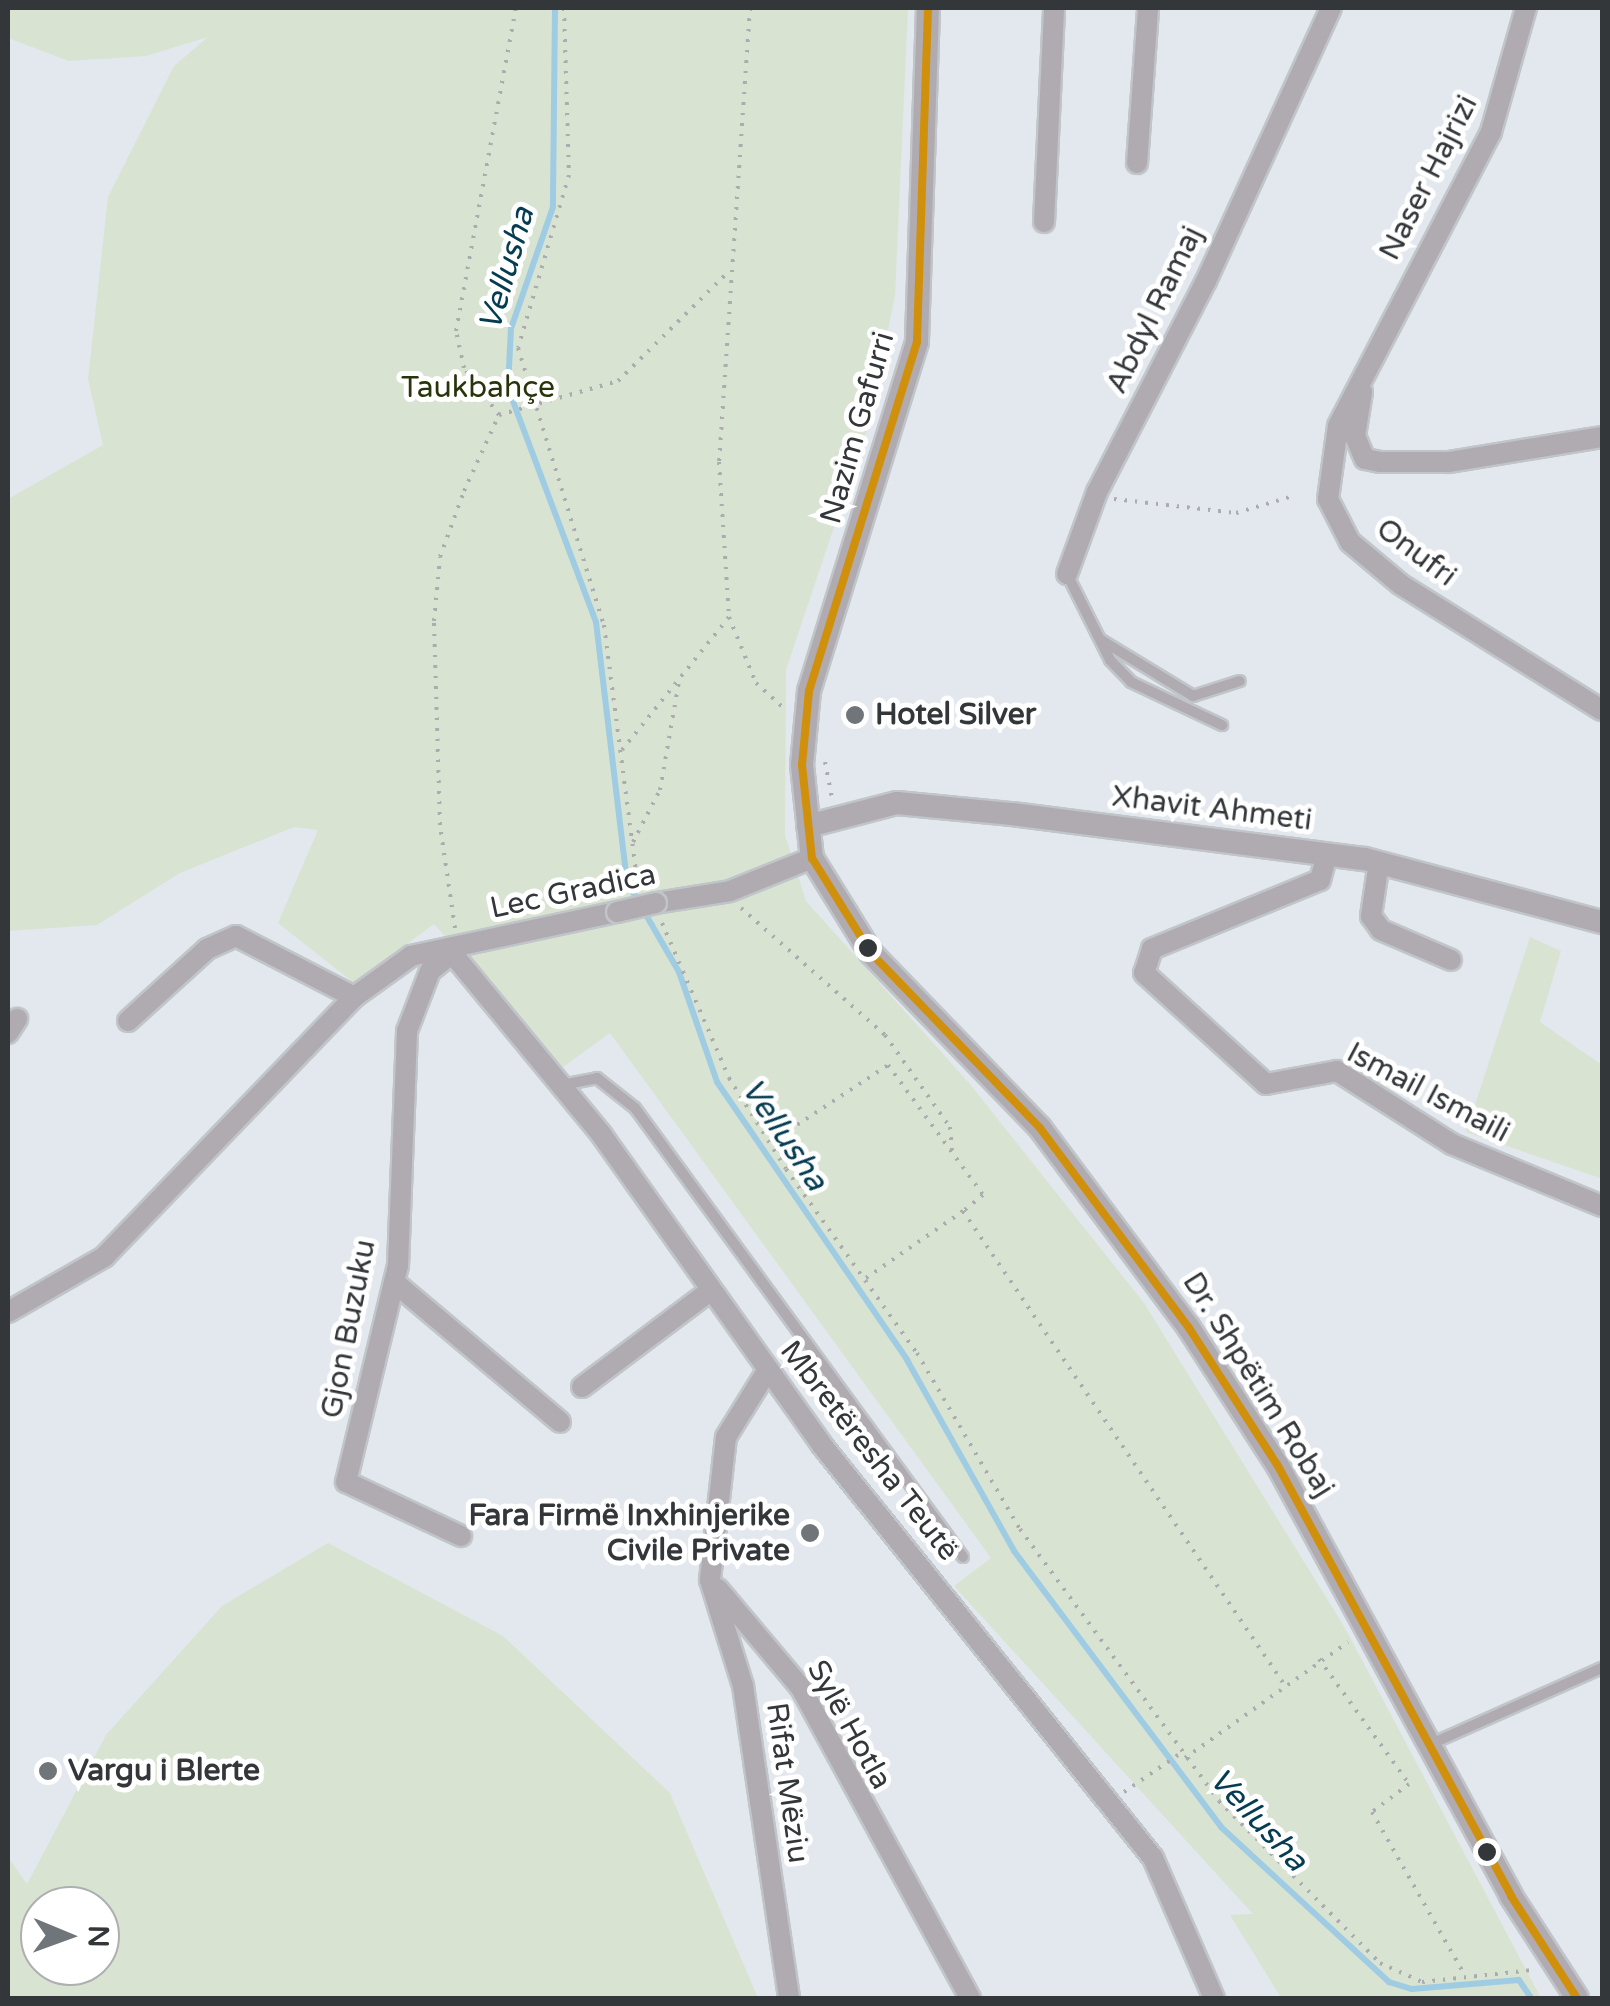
<!DOCTYPE html>
<meta charset="utf-8">
<style>
body{margin:0}
#map{position:relative;width:1610px;height:2006px;overflow:hidden;background:#e2e8ee;font-family:"Varela Round",sans-serif}
div>[style]{position:absolute}
.green>*{inset:0;background:#d9e3d2}
.stream>*{height:6px;margin:-3px;padding:0 3px;transform-origin:3px;border-radius:3px;background:#9fcce3}
.path>*{height:4px;margin-top:-2px;transform-origin:0;background:repeating-linear-gradient(90deg,#acabaf 0 2.5px,transparent 0 10.5px)}
.roads{filter:drop-shadow(2px 0 #c0c5c9) drop-shadow(-2px 0 #c0c5c9) drop-shadow(0 2px #c0c5c9) drop-shadow(0 -2px #c0c5c9)}
.service>*{height:10px;margin:-5px;padding:0 5px;transform-origin:5px;border-radius:5px;background:#b0abb0}
.minor>*{height:20px;margin:-10px;padding:0 10px;transform-origin:10px;border-radius:10px;background:#b0abb0}
.tertiary>*{height:22px;margin:-11px;padding:0 11px;transform-origin:11px;border-radius:11px;background:#b0abb0}
.bridges{filter:drop-shadow(2px 0 #c0c5c9) drop-shadow(-2px 0 #c0c5c9) drop-shadow(0 2px #c0c5c9) drop-shadow(0 -2px #c0c5c9)}
.minor-bridge>*{height:20px;margin:-10px;padding:0 10px;transform-origin:10px;border-radius:10px;background:#b0abb0}
.bus-1>*{height:8px;margin:-4px;padding:0 4px;transform-origin:4px;border-radius:4px;background:#d0900c}
.dots>*{width:28px;height:28px;translate:-50% -50%;box-sizing:border-box;border:5px solid #fff;border-radius:50%}
span{translate:-50% -50%;white-space:nowrap;text-align:center;line-height:1.15;-webkit-text-stroke:10px #fff;paint-order:stroke}
.street-label{font-size:30px;color:#33373a}
.park-label{font-size:30px;color:#28350c}
.poi-label{font-size:30px;color:#33373a;font-weight:700}
.left{translate:0 -50%;text-align:left}
.right{translate:-100% -50%;text-align:right}
.water-label{font-size:32px;color:#043c51;font-style:italic}
.frame{position:absolute;inset:0;border:10px solid #33373a;pointer-events:none}
.north{position:absolute;left:20px;top:1886px;width:100px;height:100px;box-sizing:border-box;background:#fff;border:2px solid #adafb0;border-radius:50%;rotate:91deg;font-size:28px;font-weight:700;line-height:40px;text-align:center;color:#33373a}
.north::after{content:'';display:block;margin:auto;width:35px;height:45px;background:#707579;clip-path:polygon(50% 0,100% 100%,50% 72%,0 100%)}
</style>
<div id="map">
<div class="green">
<div style="clip-path:polygon(8px 8px,908px 8px,895px 296px,867px 429px,786px 670px,785px 835px,806px 901px,969px 1083px,1144px 1303px,1345px 1628px,1541px 1998px,1281px 1998px,1230px 1915px,1253px 1914px,954px 1586px,991px 1558px,610px 1033px,563px 1067px,434px 924px,354px 983px,278px 923px,318px 830px,294px 827px,180px 873px,97px 925px,8px 931px,8px 499px,103px 445px,88px 379px,108px 197px,174px 66px,208px 37px,146px 56px,69px 61px,8px 38px)"></div>
<div style="clip-path:polygon(1530px 937px,1561px 951px,1540px 1022px,1602px 1065px,1600px 1178px,1466px 1132px)"></div>
<div style="clip-path:polygon(evenodd,328px 1543px,503px 1636px,670px 1793px,758px 1998px,8px 1998px,8px 1857px,27px 1884px,106px 1735px,222px 1606px,328px 1543px,100px 1906px,100px 1966px,40px 1966px,40px 1906px,100px 1906px)"></div>
</div>
<div class="stream">
<div style="left:555px;top:8px;width:199px;rotate:90.6deg"></div>
<div style="left:553px;top:207px;width:128px;rotate:109.1deg"></div>
<div style="left:511px;top:328px;width:60px;rotate:92.9deg"></div>
<div style="left:508px;top:388px;width:250px;rotate:69.4deg"></div>
<div style="left:596px;top:622px;width:262px;rotate:83.2deg"></div>
<div style="left:627px;top:882px;width:104px;rotate:60deg"></div>
<div style="left:679px;top:972px;width:116px;rotate:70.9deg"></div>
<div style="left:717px;top:1082px;width:337px;rotate:55.6deg"></div>
<div style="left:907px;top:1360px;width:219px;rotate:60.7deg"></div>
<div style="left:1014px;top:1551px;width:345px;rotate:53.1deg"></div>
<div style="left:1221px;top:1827px;width:229px;rotate:42.7deg"></div>
<div style="left:1389px;top:1982px;width:24px;rotate:17deg"></div>
<div style="left:1412px;top:1989px;width:107px;rotate:-4.8deg"></div>
<div style="left:1519px;top:1980px;width:22px;rotate:56deg"></div>
</div>
<div class="path">
<div style="left:564px;top:8px;width:167px;rotate:88.3deg"></div>
<div style="left:569px;top:175px;width:180px;rotate:106.4deg"></div>
<div style="left:518px;top:348px;width:290px;rotate:72.8deg"></div>
<div style="left:604px;top:625px;width:264px;rotate:82.6deg"></div>
<div style="left:750px;top:8px;width:455px;rotate:93.9deg"></div>
<div style="left:719px;top:462px;width:155px;rotate:86.3deg"></div>
<div style="left:729px;top:617px;width:71px;rotate:67.8deg"></div>
<div style="left:756px;top:683px;width:42px;rotate:42.1deg"></div>
<div style="left:499px;top:415px;width:59px;rotate:-126.7deg"></div>
<div style="left:464px;top:368px;width:38px;rotate:-102deg"></div>
<div style="left:456px;top:331px;width:329px;rotate:-79.5deg"></div>
<div style="left:1114px;top:499px;width:123px;rotate:6.5deg"></div>
<div style="left:1236px;top:513px;width:56px;rotate:-16.5deg"></div>
<div style="left:622px;top:750px;width:171px;rotate:-51.2deg"></div>
<div style="left:825px;top:762px;width:38px;rotate:79deg"></div>
<div style="left:633px;top:842px;width:59px;rotate:-62.6deg"></div>
<div style="left:660px;top:790px;width:111px;rotate:-80.1deg"></div>
<div style="left:741px;top:908px;width:192px;rotate:41.4deg"></div>
<div style="left:885px;top:1035px;width:113px;rotate:54.8deg"></div>
<div style="left:950px;top:1127px;width:24px;rotate:85deg"></div>
<div style="left:662px;top:923px;width:169px;rotate:66.6deg"></div>
<div style="left:729px;top:1078px;width:107px;rotate:57.9deg"></div>
<div style="left:786px;top:1169px;width:226px;rotate:54.6deg"></div>
<div style="left:917px;top:1353px;width:204px;rotate:59.7deg"></div>
<div style="left:1020px;top:1529px;width:337px;rotate:53.8deg"></div>
<div style="left:1219px;top:1801px;width:228px;rotate:45.2deg"></div>
<div style="left:1380px;top:1963px;width:46px;rotate:24.3deg"></div>
<div style="left:1422px;top:1982px;width:111px;rotate:-6.2deg"></div>
<div style="left:455px;top:928px;width:104px;rotate:-98.3deg"></div>
<div style="left:440px;top:825px;width:204px;rotate:-91.7deg"></div>
<div style="left:434px;top:621px;width:64px;rotate:-84.6deg"></div>
<div style="left:440px;top:557px;width:70px;rotate:-70deg"></div>
<div style="left:464px;top:491px;width:84px;rotate:-65.3deg"></div>
<div style="left:499px;top:415px;width:124px;rotate:-15.9deg"></div>
<div style="left:618px;top:381px;width:156px;rotate:-44.7deg"></div>
<div style="left:771px;top:1142px;width:140px;rotate:-33.3deg"></div>
<div style="left:888px;top:1065px;width:161px;rotate:53.8deg"></div>
<div style="left:983px;top:1195px;width:26px;rotate:141deg"></div>
<div style="left:963px;top:1211px;width:572px;rotate:55.84deg"></div>
<div style="left:866px;top:1278px;width:118px;rotate:-34.6deg"></div>
<div style="left:1319px;top:1659px;width:154px;rotate:54.2deg"></div>
<div style="left:1409px;top:1784px;width:46px;rotate:142.9deg"></div>
<div style="left:1372px;top:1812px;width:189px;rotate:60.4deg"></div>
<div style="left:1185px;top:1758px;width:200px;rotate:-35.4deg"></div>
<div style="left:1124px;top:1792px;width:69px;rotate:-34.4deg"></div>
</div>
<div class="roads">
<div class="service">
<div style="left:1067px;top:574px;width:96px;rotate:63.4deg"></div>
<div style="left:1110px;top:660px;width:30px;rotate:46deg"></div>
<div style="left:1131px;top:682px;width:101px;rotate:25.3deg"></div>
<div style="left:1101px;top:640px;width:108px;rotate:31.3deg"></div>
<div style="left:1193px;top:696px;width:49px;rotate:-17.7deg"></div>
<div style="left:562px;top:1085px;width:36px;rotate:-11deg"></div>
<div style="left:597px;top:1078px;width:48px;rotate:38.3deg"></div>
<div style="left:635px;top:1108px;width:556px;rotate:53.85deg"></div>
<div style="left:1431px;top:1744px;width:187px;rotate:-24deg"></div>
</div>
<div class="minor">
<div style="left:1526px;top:8px;width:129px;rotate:105.8deg"></div>
<div style="left:1491px;top:132px;width:331px;rotate:117.5deg"></div>
<div style="left:1338px;top:426px;width:74px;rotate:97.8deg"></div>
<div style="left:1328px;top:499px;width:48px;rotate:62.9deg"></div>
<div style="left:1350px;top:542px;width:65px;rotate:40deg"></div>
<div style="left:1400px;top:584px;width:238px;rotate:32deg"></div>
<div style="left:1137px;top:163px;width:155px;rotate:-85.9deg"></div>
<div style="left:1044px;top:222px;width:214px;rotate:-87.3deg"></div>
<div style="left:1362px;top:392px;width:45px;rotate:99deg"></div>
<div style="left:1355px;top:436px;width:25px;rotate:67deg"></div>
<div style="left:1365px;top:459px;width:15px;rotate:11deg"></div>
<div style="left:1380px;top:462px;width:69px"></div>
<div style="left:1449px;top:462px;width:155px;rotate:-9.3deg"></div>
<div style="left:1067px;top:574px;width:87px;rotate:-69.9deg"></div>
<div style="left:1097px;top:492px;width:237px;rotate:-62.7deg"></div>
<div style="left:1206px;top:281px;width:300px;rotate:-65.4deg"></div>
<div style="left:1327px;top:854px;width:27px;rotate:105deg"></div>
<div style="left:1320px;top:880px;width:182px;rotate:157.7deg"></div>
<div style="left:1152px;top:949px;width:25px;rotate:108deg"></div>
<div style="left:1144px;top:973px;width:165px;rotate:42.3deg"></div>
<div style="left:1266px;top:1084px;width:72px;rotate:-10.4deg"></div>
<div style="left:1337px;top:1071px;width:136px;rotate:32.4deg"></div>
<div style="left:1452px;top:1144px;width:162px;rotate:22.5deg"></div>
<div style="left:1379px;top:862px;width:55px;rotate:98.4deg"></div>
<div style="left:1371px;top:916px;width:17px;rotate:54deg"></div>
<div style="left:1381px;top:930px;width:76px;rotate:23.2deg"></div>
<div style="left:656px;top:903px;width:75px;rotate:-9.2deg"></div>
<div style="left:730px;top:891px;width:88px;rotate:-21.9deg"></div>
<div style="left:128px;top:1021px;width:107px;rotate:-42.3deg"></div>
<div style="left:207px;top:949px;width:32px;rotate:-24deg"></div>
<div style="left:236px;top:936px;width:133px;rotate:27.3deg"></div>
<div style="left:8px;top:1033px;width:17px;rotate:-57deg"></div>
<div style="left:394px;top:1282px;width:217px;rotate:40.1deg"></div>
<div style="left:8px;top:1312px;width:111px;rotate:-29.8deg"></div>
<div style="left:104px;top:1257px;width:361px;rotate:-46.1deg"></div>
<div style="left:354px;top:997px;width:70px;rotate:-35.7deg"></div>
<div style="left:411px;top:956px;width:211px;rotate:-12.1deg"></div>
<div style="left:767px;top:1371px;width:78px;rotate:121.8deg"></div>
<div style="left:726px;top:1437px;width:144px;rotate:96.4deg"></div>
<div style="left:710px;top:1580px;width:111px;rotate:72.7deg"></div>
<div style="left:743px;top:1686px;width:315px;rotate:81.6deg"></div>
<div style="left:582px;top:1387px;width:160px;rotate:-36.9deg"></div>
<div style="left:461px;top:1536px;width:127px;rotate:-154.8deg"></div>
<div style="left:346px;top:1482px;width:222px;rotate:-76.5deg"></div>
<div style="left:398px;top:1266px;width:235px;rotate:-87.8deg"></div>
<div style="left:407px;top:1031px;width:64px;rotate:-69deg"></div>
<div style="left:430px;top:971px;width:28px;rotate:-39deg"></div>
<div style="left:452px;top:953px;width:234px;rotate:50.5deg"></div>
<div style="left:601px;top:1134px;width:380px;rotate:54.6deg"></div>
<div style="left:821px;top:1444px;width:531px;rotate:51.27deg"></div>
<div style="left:1153px;top:1858px;width:153px;rotate:66.5deg"></div>
<div style="left:718px;top:1589px;width:129px;rotate:50deg"></div>
<div style="left:801px;top:1688px;width:353px;rotate:61.4deg"></div>
</div>
<div class="tertiary">
<div style="left:928px;top:8px;width:334px;rotate:91.9deg"></div>
<div style="left:917px;top:342px;width:365px;rotate:107.2deg"></div>
<div style="left:809px;top:691px;width:74px;rotate:95.4deg"></div>
<div style="left:802px;top:765px;width:94px;rotate:83.9deg"></div>
<div style="left:812px;top:858px;width:112px;rotate:58.2deg"></div>
<div style="left:871px;top:953px;width:243px;rotate:46deg"></div>
<div style="left:1040px;top:1128px;width:249px;rotate:53.3deg"></div>
<div style="left:1189px;top:1328px;width:164px;rotate:57.2deg"></div>
<div style="left:1278px;top:1466px;width:489px;rotate:61.5deg"></div>
<div style="left:1511px;top:1896px;width:121px;rotate:57.1deg"></div>
<div style="left:808px;top:826px;width:92px;rotate:-14.5deg"></div>
<div style="left:897px;top:803px;width:116px;rotate:5.5deg"></div>
<div style="left:1012px;top:814px;width:356px;rotate:7.3deg"></div>
<div style="left:1365px;top:859px;width:245px;rotate:14.9deg"></div>
</div>
</div>
<div class="bridges">
<div class="minor-bridge">
<div style="left:617px;top:912px;width:40px;rotate:-13deg"></div>
</div>
</div>
<div class="bus-1">
<div style="left:928px;top:8px;width:334px;rotate:91.9deg"></div>
<div style="left:917px;top:342px;width:365px;rotate:107.2deg"></div>
<div style="left:809px;top:691px;width:74px;rotate:95.4deg"></div>
<div style="left:802px;top:765px;width:94px;rotate:83.9deg"></div>
<div style="left:812px;top:858px;width:112px;rotate:58.2deg"></div>
<div style="left:871px;top:953px;width:243px;rotate:46deg"></div>
<div style="left:1040px;top:1128px;width:249px;rotate:53.3deg"></div>
<div style="left:1189px;top:1328px;width:164px;rotate:57.2deg"></div>
<div style="left:1278px;top:1466px;width:489px;rotate:61.5deg"></div>
<div style="left:1511px;top:1896px;width:121px;rotate:57.1deg"></div>
</div>
<div class="dots">
<div style="left:855px;top:715px;background:#707579"></div>
<div style="left:868px;top:948px;background:#33373a"></div>
<div style="left:810px;top:1533px;background:#707579"></div>
<div style="left:48px;top:1771px;background:#707579"></div>
<div style="left:1487px;top:1852px;background:#33373a"></div>
</div>
<div class="street-label">
<span style="left:1429px;top:178px;rotate:-63deg">Naser Hajrizi</span>
<span style="left:1155px;top:310px;rotate:-64deg">Abdyl Ramaj</span>
<span style="left:858px;top:428px;rotate:-74deg">Nazim Gafurri</span>
<span style="left:1416px;top:553px;rotate:37deg">Onufri</span>
<span style="left:1212px;top:809px;rotate:7deg">Xhavit Ahmeti</span>
<span style="left:573px;top:892px;rotate:-12deg">Lec Gradica</span>
<span style="left:1428px;top:1093px;rotate:28deg">Ismail Ismaili</span>
<span style="left:349px;top:1329px;rotate:-79deg">Gjon Buzuku</span>
<span style="left:1258px;top:1385px;rotate:58deg">Dr. Shpëtim Robaj</span>
<span style="left:869px;top:1451px;rotate:52deg">Mbretëresha Teutë</span>
<span style="left:849px;top:1725px;rotate:61deg">Sylë Hotla</span>
<span style="left:787px;top:1783px;rotate:82deg">Rifat Mëziu</span>
</div>
<div class="park-label">
<span style="left:478px;top:388px">Taukbahçe</span>
</div>
<div class="poi-label">
<span class="left" style="left:875px;top:715px">Hotel Silver</span>
<span class="right" style="left:790px;top:1533px">Fara Firmë Inxhinjerike<br>Civile Private</span>
<span class="left" style="left:68px;top:1771px">Vargu i Blerte</span>
</div>
<div class="water-label">
<span style="left:507px;top:269px;rotate:-74deg">Vellusha</span>
<span style="left:784px;top:1135px;rotate:56deg">Vellusha</span>
<span style="left:1258px;top:1820px;rotate:47deg">Vellusha</span>
</div>
<div class="frame"></div>
<div class="north">N</div>
</div>
